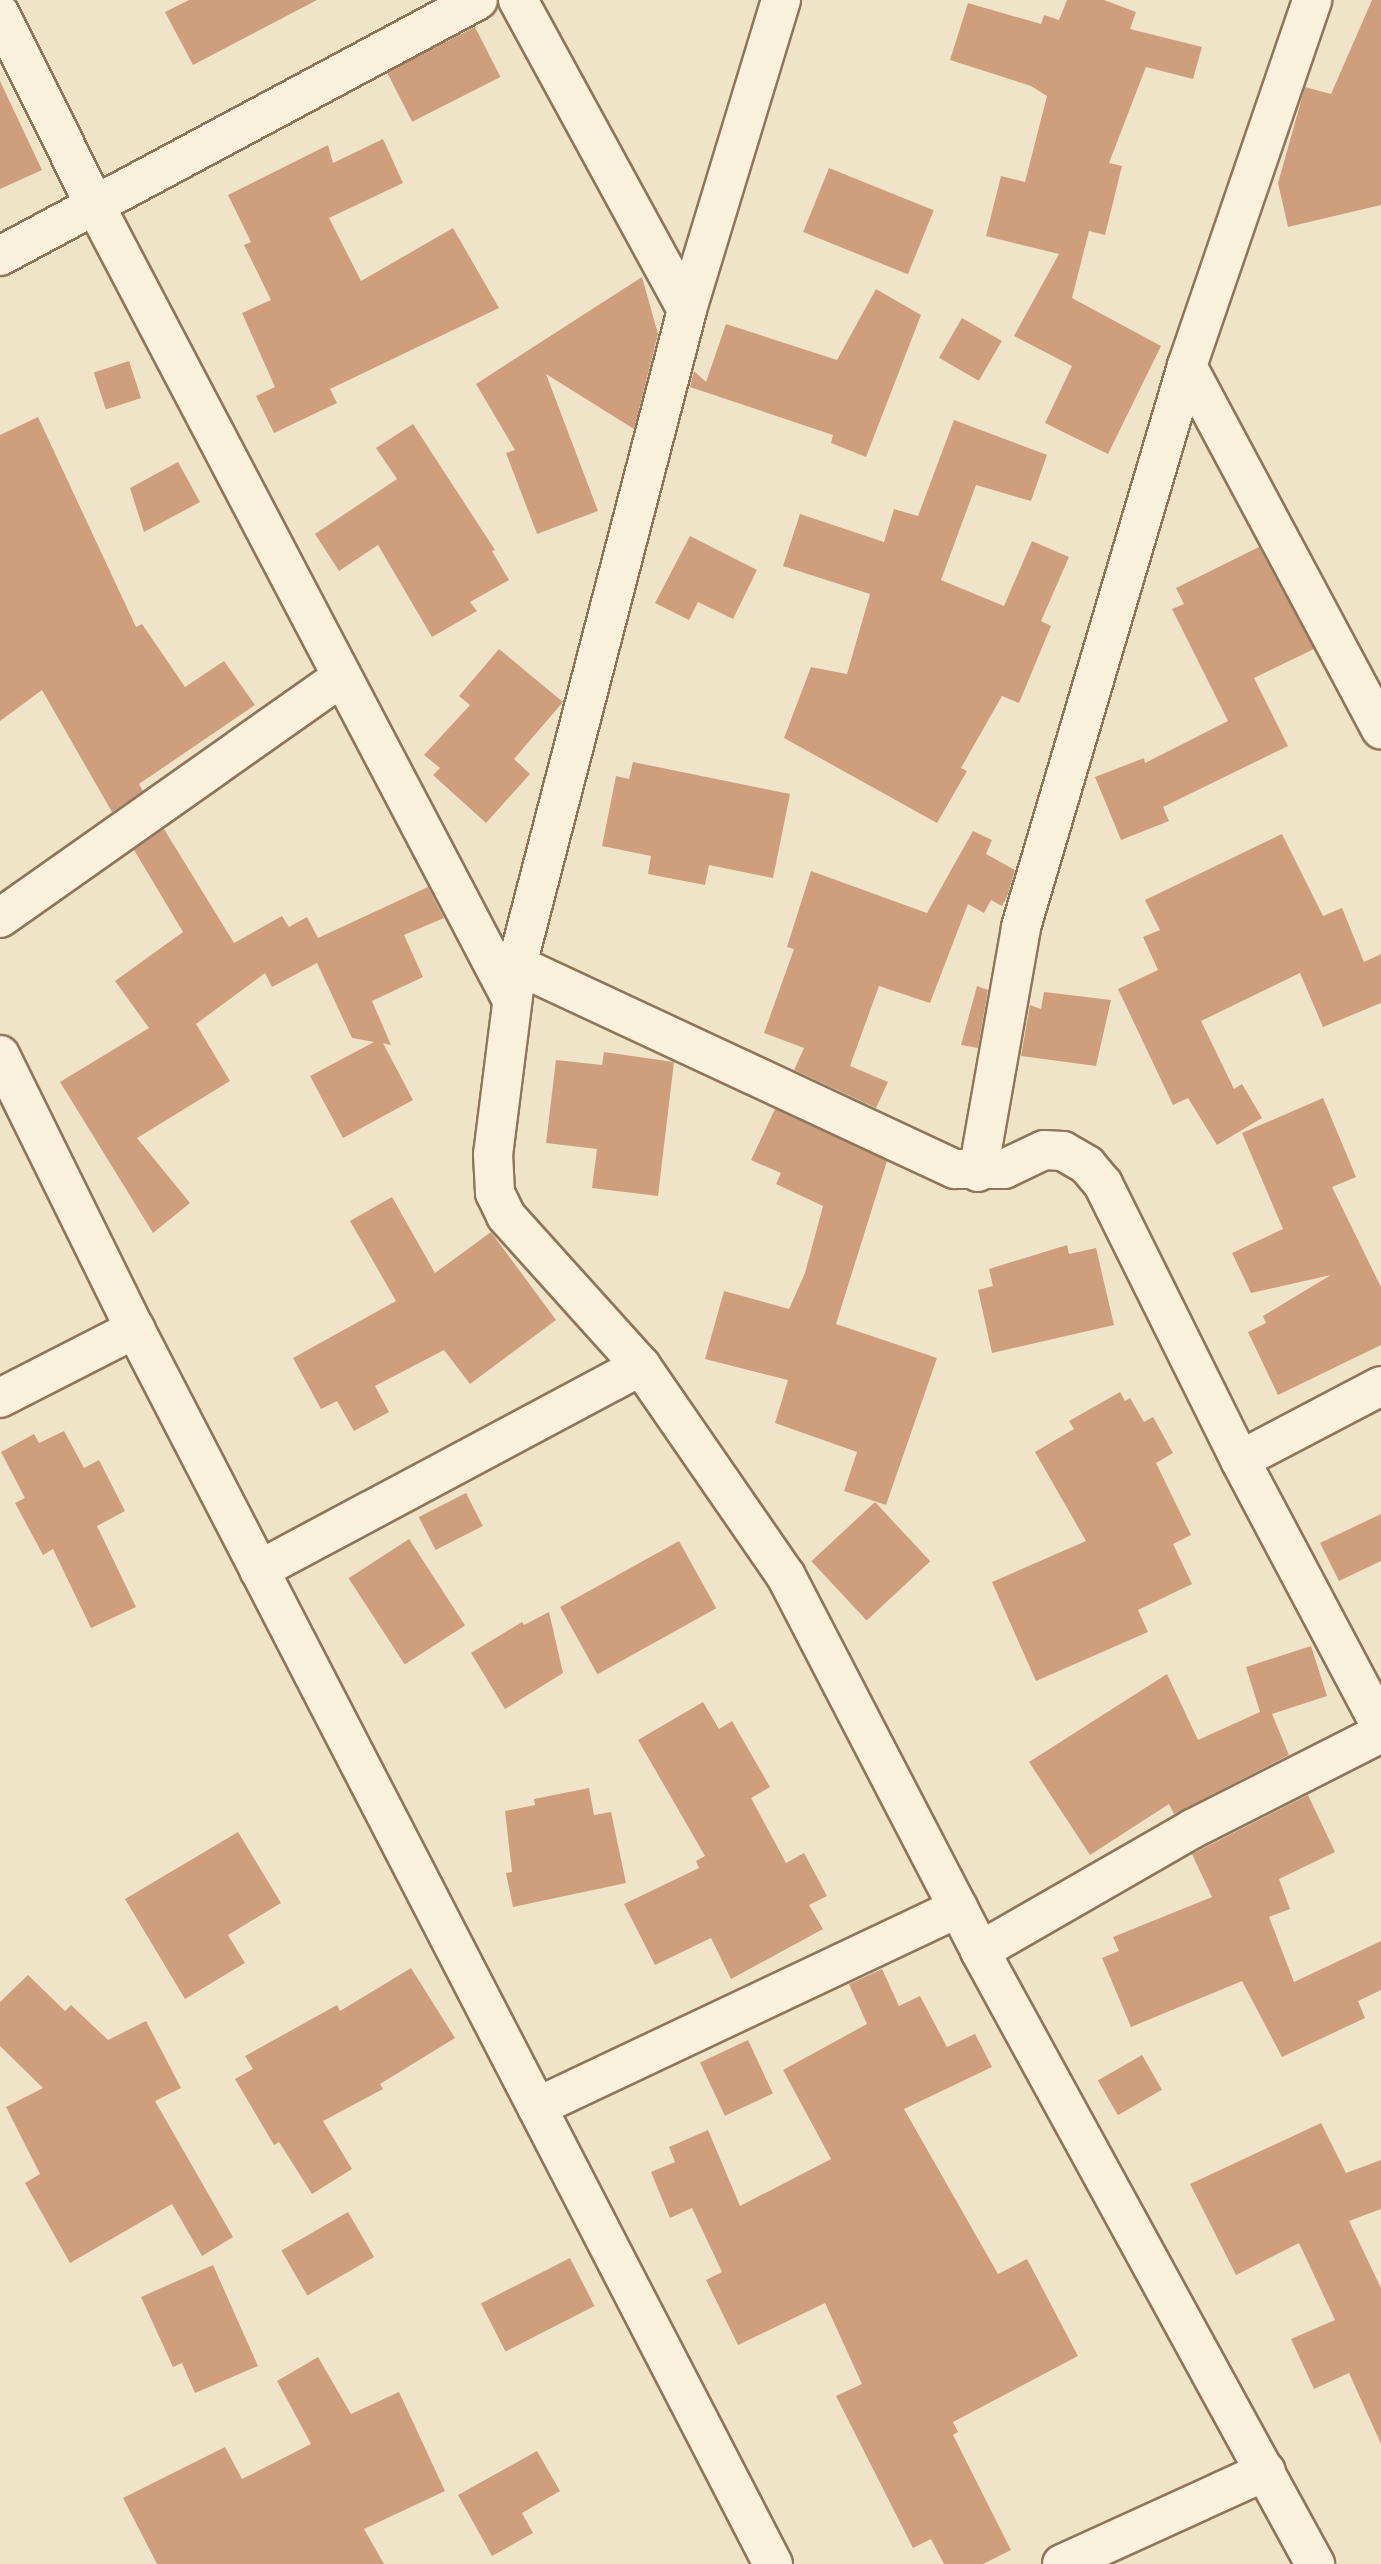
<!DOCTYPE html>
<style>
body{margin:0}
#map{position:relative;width:1381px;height:2564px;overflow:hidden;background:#f0e4c8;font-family:"IBM Plex Serif",serif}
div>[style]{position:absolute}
.building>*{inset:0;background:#cf9f7d;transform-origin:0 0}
.roads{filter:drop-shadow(2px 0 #8d765c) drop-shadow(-2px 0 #8d765c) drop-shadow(0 2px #8d765c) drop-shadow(0 -2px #8d765c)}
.minor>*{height:38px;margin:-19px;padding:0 19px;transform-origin:19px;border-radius:19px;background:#faf1dc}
span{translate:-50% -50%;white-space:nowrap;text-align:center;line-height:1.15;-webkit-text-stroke:6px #f7eed8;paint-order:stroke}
</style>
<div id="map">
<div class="building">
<div style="clip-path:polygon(189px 0,317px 0,193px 65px,165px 12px)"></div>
<div style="clip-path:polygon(1067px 0,1104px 0,1136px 12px,1130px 29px,1202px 47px,1193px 79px,1146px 67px,1109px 163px,1122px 166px,1105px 235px,1089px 231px,1072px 298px,1161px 346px,1108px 454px,1045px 423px,1072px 366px,1014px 336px,1059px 254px,986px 236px,1001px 176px,1025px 182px,1047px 96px,1031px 86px,950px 60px,968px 3px,1041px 24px,1044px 15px,1059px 20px)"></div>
<div style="clip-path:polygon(1372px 0,1381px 0,1381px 205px,1288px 227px,1278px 183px,1305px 87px,1331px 94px)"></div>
<div style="left:475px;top:27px;width:56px;height:99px;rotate:63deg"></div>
<div style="clip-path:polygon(0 81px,42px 170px,0 189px)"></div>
<div style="clip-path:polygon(383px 139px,403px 183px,329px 218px,361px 281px,453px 228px,499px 308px,330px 389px,337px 403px,274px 433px,256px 396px,275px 387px,242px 313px,271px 300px,244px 245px,251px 242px,228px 195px,328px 145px,333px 163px)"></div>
<div style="left:829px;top:168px;width:113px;height:69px;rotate:22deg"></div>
<div style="clip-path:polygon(642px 277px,658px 334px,634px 429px,546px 374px,598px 511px,537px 534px,506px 453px,515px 450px,476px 384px)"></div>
<div style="clip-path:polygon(876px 289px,921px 315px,866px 457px,831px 443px,833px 435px,690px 387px,694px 371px,706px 382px,726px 324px,837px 360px)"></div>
<div style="left:962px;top:318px;width:46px;height:46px;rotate:30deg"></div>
<div style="left:129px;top:361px;width:39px;height:37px;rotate:72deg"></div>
<div style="clip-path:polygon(38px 417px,136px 627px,142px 624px,185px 687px,224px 661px,255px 705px,139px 784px,143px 791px,112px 812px,42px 690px,0 721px,0 435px)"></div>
<div style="clip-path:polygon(954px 420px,1047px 455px,1031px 501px,976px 485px,941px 580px,1004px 606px,1032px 541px,1069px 557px,1041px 621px,1051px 626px,1019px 703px,1002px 696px,961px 768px,967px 771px,937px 823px,784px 738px,811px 667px,847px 674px,870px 594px,783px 566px,800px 514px,884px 542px,894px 509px,918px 516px)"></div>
<div style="clip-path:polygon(413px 424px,495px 550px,492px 551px,509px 580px,470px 602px,477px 611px,432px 637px,378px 545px,339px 571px,315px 534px,397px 479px,376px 448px)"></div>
<div style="clip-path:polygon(178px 462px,200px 502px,144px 532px,130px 488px)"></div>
<div style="clip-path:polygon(690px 536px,757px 570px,733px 619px,698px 602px,689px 620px,655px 603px)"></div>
<div style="clip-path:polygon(1259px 547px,1314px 649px,1254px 678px,1288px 746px,1163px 807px,1169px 821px,1121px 840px,1095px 777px,1144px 758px,1145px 763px,1228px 721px,1172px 609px,1184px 604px,1176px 588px)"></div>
<div style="clip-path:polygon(499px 649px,563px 702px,514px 759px,530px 774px,486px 823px,433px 775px,440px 768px,424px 755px,470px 705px,459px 696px)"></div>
<div style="clip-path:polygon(633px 762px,790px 794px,773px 878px,709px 865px,705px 885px,648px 874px,651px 856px,602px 846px,616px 776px,629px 779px)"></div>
<div style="clip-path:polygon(164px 829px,234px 943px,282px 916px,289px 927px,307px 917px,318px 938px,428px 887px,444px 918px,404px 935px,423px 977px,372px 1001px,391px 1045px,383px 1043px,413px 1100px,343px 1138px,310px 1076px,374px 1042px,352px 1038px,317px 963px,272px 987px,265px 973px,196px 1024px,230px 1081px,137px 1138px,190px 1203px,153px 1233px,60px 1082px,149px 1028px,115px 981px,183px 932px,134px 850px)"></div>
<div style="clip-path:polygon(973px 831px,992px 840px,986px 854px,1015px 870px,1007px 897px,1002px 906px,991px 900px,984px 913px,968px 904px,930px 1003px,879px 986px,850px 1066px,888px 1082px,876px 1108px,794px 1070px,804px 1048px,764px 1033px,794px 949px,787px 947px,811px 871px,927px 913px)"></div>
<div style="clip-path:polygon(1282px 834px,1323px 916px,1342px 908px,1364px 962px,1381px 954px,1381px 1003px,1323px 1027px,1300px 973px,1201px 1021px,1234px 1089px,1242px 1084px,1262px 1118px,1217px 1145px,1188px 1098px,1173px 1105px,1118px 989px,1158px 970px,1143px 937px,1160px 930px,1145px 900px)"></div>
<div style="clip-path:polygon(977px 986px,988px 990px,978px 1048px,961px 1045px)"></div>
<div style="clip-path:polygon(1044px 992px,1111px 1000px,1096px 1066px,1021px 1056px,1030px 1005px,1041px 1009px)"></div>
<div style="clip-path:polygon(604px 1052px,674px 1062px,658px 1196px,592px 1188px,597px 1149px,546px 1143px,556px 1060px,602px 1065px)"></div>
<div style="clip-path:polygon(1323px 1098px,1356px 1177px,1332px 1187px,1381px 1287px,1381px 1345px,1278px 1395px,1248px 1332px,1266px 1323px,1263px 1316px,1331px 1275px,1251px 1293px,1232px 1253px,1283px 1229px,1242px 1133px)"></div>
<div style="clip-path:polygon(775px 1109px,887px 1161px,836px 1324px,937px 1358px,886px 1505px,844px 1491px,857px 1452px,775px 1423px,788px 1380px,705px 1359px,724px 1291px,789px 1309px,805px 1273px,823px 1206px,776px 1184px,781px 1173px,751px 1160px)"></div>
<div style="clip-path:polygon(392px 1197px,435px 1273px,491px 1232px,556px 1320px,470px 1384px,444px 1350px,375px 1386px,389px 1412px,354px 1431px,337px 1401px,321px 1409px,293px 1358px,396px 1301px,350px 1221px)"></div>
<div style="clip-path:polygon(1067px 1245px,1069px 1254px,1096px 1248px,1114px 1325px,992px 1353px,978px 1290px,993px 1286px,989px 1269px)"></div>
<div style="clip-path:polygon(1120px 1392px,1125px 1401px,1130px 1398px,1144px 1422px,1153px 1417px,1173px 1453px,1156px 1463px,1191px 1535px,1173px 1544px,1192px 1584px,1138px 1610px,1148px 1632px,1036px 1681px,992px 1582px,1086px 1541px,1035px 1452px,1074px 1429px,1069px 1421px)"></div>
<div style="clip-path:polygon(64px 1431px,84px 1468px,99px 1460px,125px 1511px,97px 1526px,136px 1607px,91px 1628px,53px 1549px,43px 1555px,15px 1503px,25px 1498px,1px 1452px,34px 1434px,39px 1443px)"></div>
<div style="left:466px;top:1493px;width:37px;height:53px;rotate:63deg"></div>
<div style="left:875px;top:1502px;width:81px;height:87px;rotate:47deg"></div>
<div style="clip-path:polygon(1381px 1514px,1381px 1561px,1339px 1581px,1320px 1543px)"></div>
<div style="left:409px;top:1539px;width:103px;height:72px;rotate:57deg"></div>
<div style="left:679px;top:1541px;width:77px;height:136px;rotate:61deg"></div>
<div style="clip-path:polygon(549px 1612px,563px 1673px,505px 1709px,471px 1653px,522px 1622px,524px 1625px)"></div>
<div style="clip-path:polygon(1311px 1646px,1327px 1696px,1272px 1714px,1289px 1755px,1174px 1814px,1169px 1804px,1090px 1855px,1029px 1762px,1167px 1674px,1198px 1740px,1260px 1712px,1246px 1667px)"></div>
<div style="clip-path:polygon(703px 1702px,719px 1729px,732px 1721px,770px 1787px,751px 1798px,786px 1863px,804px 1853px,827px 1896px,809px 1905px,823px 1929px,731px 1979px,711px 1938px,655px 1965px,624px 1904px,699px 1868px,696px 1861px,705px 1856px,638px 1740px)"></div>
<div style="clip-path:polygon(589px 1788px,594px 1815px,611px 1812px,626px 1883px,513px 1907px,506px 1873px,512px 1872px,505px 1811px,535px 1805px,534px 1799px)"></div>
<div style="clip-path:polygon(1308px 1795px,1335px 1852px,1279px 1879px,1290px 1909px,1269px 1917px,1294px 1982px,1381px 1941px,1381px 1990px,1358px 2001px,1365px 2018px,1282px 2057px,1242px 1981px,1131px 2027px,1102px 1958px,1119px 1951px,1113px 1937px,1212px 1897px,1192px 1854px)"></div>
<div style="clip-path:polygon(238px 1832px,281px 1903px,228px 1935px,245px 1963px,185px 1999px,125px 1899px)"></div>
<div style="clip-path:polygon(411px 1968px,455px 2038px,380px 2084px,383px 2089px,323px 2121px,352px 2169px,312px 2194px,279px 2142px,274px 2145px,235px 2079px,253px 2069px,245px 2056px,337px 2005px,340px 2011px)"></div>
<div style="clip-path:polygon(882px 1969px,899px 2006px,920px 1996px,947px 2047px,975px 2034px,992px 2067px,904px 2109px,998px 2274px,1027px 2259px,1078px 2356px,953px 2422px,958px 2432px,953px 2435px,1011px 2550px,983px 2564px,944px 2564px,931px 2539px,913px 2548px,836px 2396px,862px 2384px,825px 2303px,738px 2345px,706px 2280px,722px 2272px,692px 2208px,670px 2218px,651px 2172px,675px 2162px,669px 2147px,708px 2130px,740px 2206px,831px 2159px,783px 2070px,867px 2024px,849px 1984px)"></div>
<div style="clip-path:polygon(28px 1975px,65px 2011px,71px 2005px,108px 2040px,146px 2021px,181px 2088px,155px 2101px,233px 2237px,202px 2256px,172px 2204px,70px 2263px,25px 2183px,40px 2174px,6px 2107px,43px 2088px,0 2046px,0 2002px)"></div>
<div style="left:748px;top:2040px;width:59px;height:53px;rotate:65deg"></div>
<div style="left:1142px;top:2055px;width:40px;height:51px;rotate:60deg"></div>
<div style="clip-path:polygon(1321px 2123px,1346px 2173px,1381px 2160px,1381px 2209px,1349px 2221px,1381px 2288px,1381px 2444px,1349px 2373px,1314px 2389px,1291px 2339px,1335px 2320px,1299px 2243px,1236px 2275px,1190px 2184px)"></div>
<div style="left:348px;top:2212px;width:52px;height:77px;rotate:60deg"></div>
<div style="left:570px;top:2258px;width:54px;height:100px;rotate:63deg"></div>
<div style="clip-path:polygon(213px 2265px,258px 2366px,195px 2393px,182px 2363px,173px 2367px,141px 2297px)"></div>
<div style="clip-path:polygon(318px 2357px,351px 2414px,399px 2392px,445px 2491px,364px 2529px,384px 2564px,157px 2564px,123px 2498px,225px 2447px,242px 2479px,311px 2444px,277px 2381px)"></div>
<div style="clip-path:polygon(537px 2451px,560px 2491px,522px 2513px,533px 2533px,492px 2556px,458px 2495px)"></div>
</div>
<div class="roads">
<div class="minor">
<div style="left:518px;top:0;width:353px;rotate:61.4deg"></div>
<div style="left:781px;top:0;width:324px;rotate:106.9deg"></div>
<div style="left:687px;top:310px;width:677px;rotate:104.55deg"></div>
<div style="left:517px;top:965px;width:191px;rotate:97.2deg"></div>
<div style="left:493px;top:1154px;width:39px;rotate:87deg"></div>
<div style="left:495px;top:1193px;width:25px;rotate:64deg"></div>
<div style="left:506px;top:1216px;width:202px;rotate:48deg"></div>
<div style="left:641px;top:1366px;width:255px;rotate:55.4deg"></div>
<div style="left:786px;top:1576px;width:422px;rotate:62.6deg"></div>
<div style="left:980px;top:1951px;width:699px;rotate:61.34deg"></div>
<div style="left:0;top:14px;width:216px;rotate:63.6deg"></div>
<div style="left:96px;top:207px;width:895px;rotate:62.32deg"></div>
<div style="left:0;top:256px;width:542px;rotate:-28.17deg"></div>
<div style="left:1187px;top:366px;width:412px;rotate:61.9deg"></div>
<div style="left:0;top:918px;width:418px;rotate:-35.2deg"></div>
<div style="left:517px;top:965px;width:483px;rotate:25deg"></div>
<div style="left:955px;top:1169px;width:49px"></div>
<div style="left:1004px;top:1169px;width:44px;rotate:-25.4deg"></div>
<div style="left:1044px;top:1150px;width:19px;rotate:3deg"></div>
<div style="left:1063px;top:1151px;width:28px;rotate:30deg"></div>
<div style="left:1087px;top:1165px;width:25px;rotate:50deg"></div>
<div style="left:1103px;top:1184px;width:308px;rotate:63.6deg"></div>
<div style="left:1240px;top:1460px;width:301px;rotate:62.1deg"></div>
<div style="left:0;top:1055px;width:305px;rotate:63.8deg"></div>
<div style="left:135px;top:1329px;width:1390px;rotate:62.68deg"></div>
<div style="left:978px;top:1172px;width:249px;rotate:-80deg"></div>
<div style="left:1021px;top:927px;width:585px;rotate:-73.52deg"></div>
<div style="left:1187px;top:366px;width:387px;rotate:-71.1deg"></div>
<div style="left:0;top:1398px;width:152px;rotate:-27.1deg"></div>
<div style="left:1240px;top:1460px;width:159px;rotate:-27.7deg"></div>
<div style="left:259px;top:1570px;width:433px;rotate:-28.1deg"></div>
<div style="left:980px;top:1951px;width:245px;rotate:-29.9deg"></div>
<div style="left:1192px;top:1829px;width:212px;rotate:-26.9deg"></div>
<div style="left:537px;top:2107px;width:466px;rotate:-25.3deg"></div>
<div style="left:1062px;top:2564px;width:224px;rotate:-24.5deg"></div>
</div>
</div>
</div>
